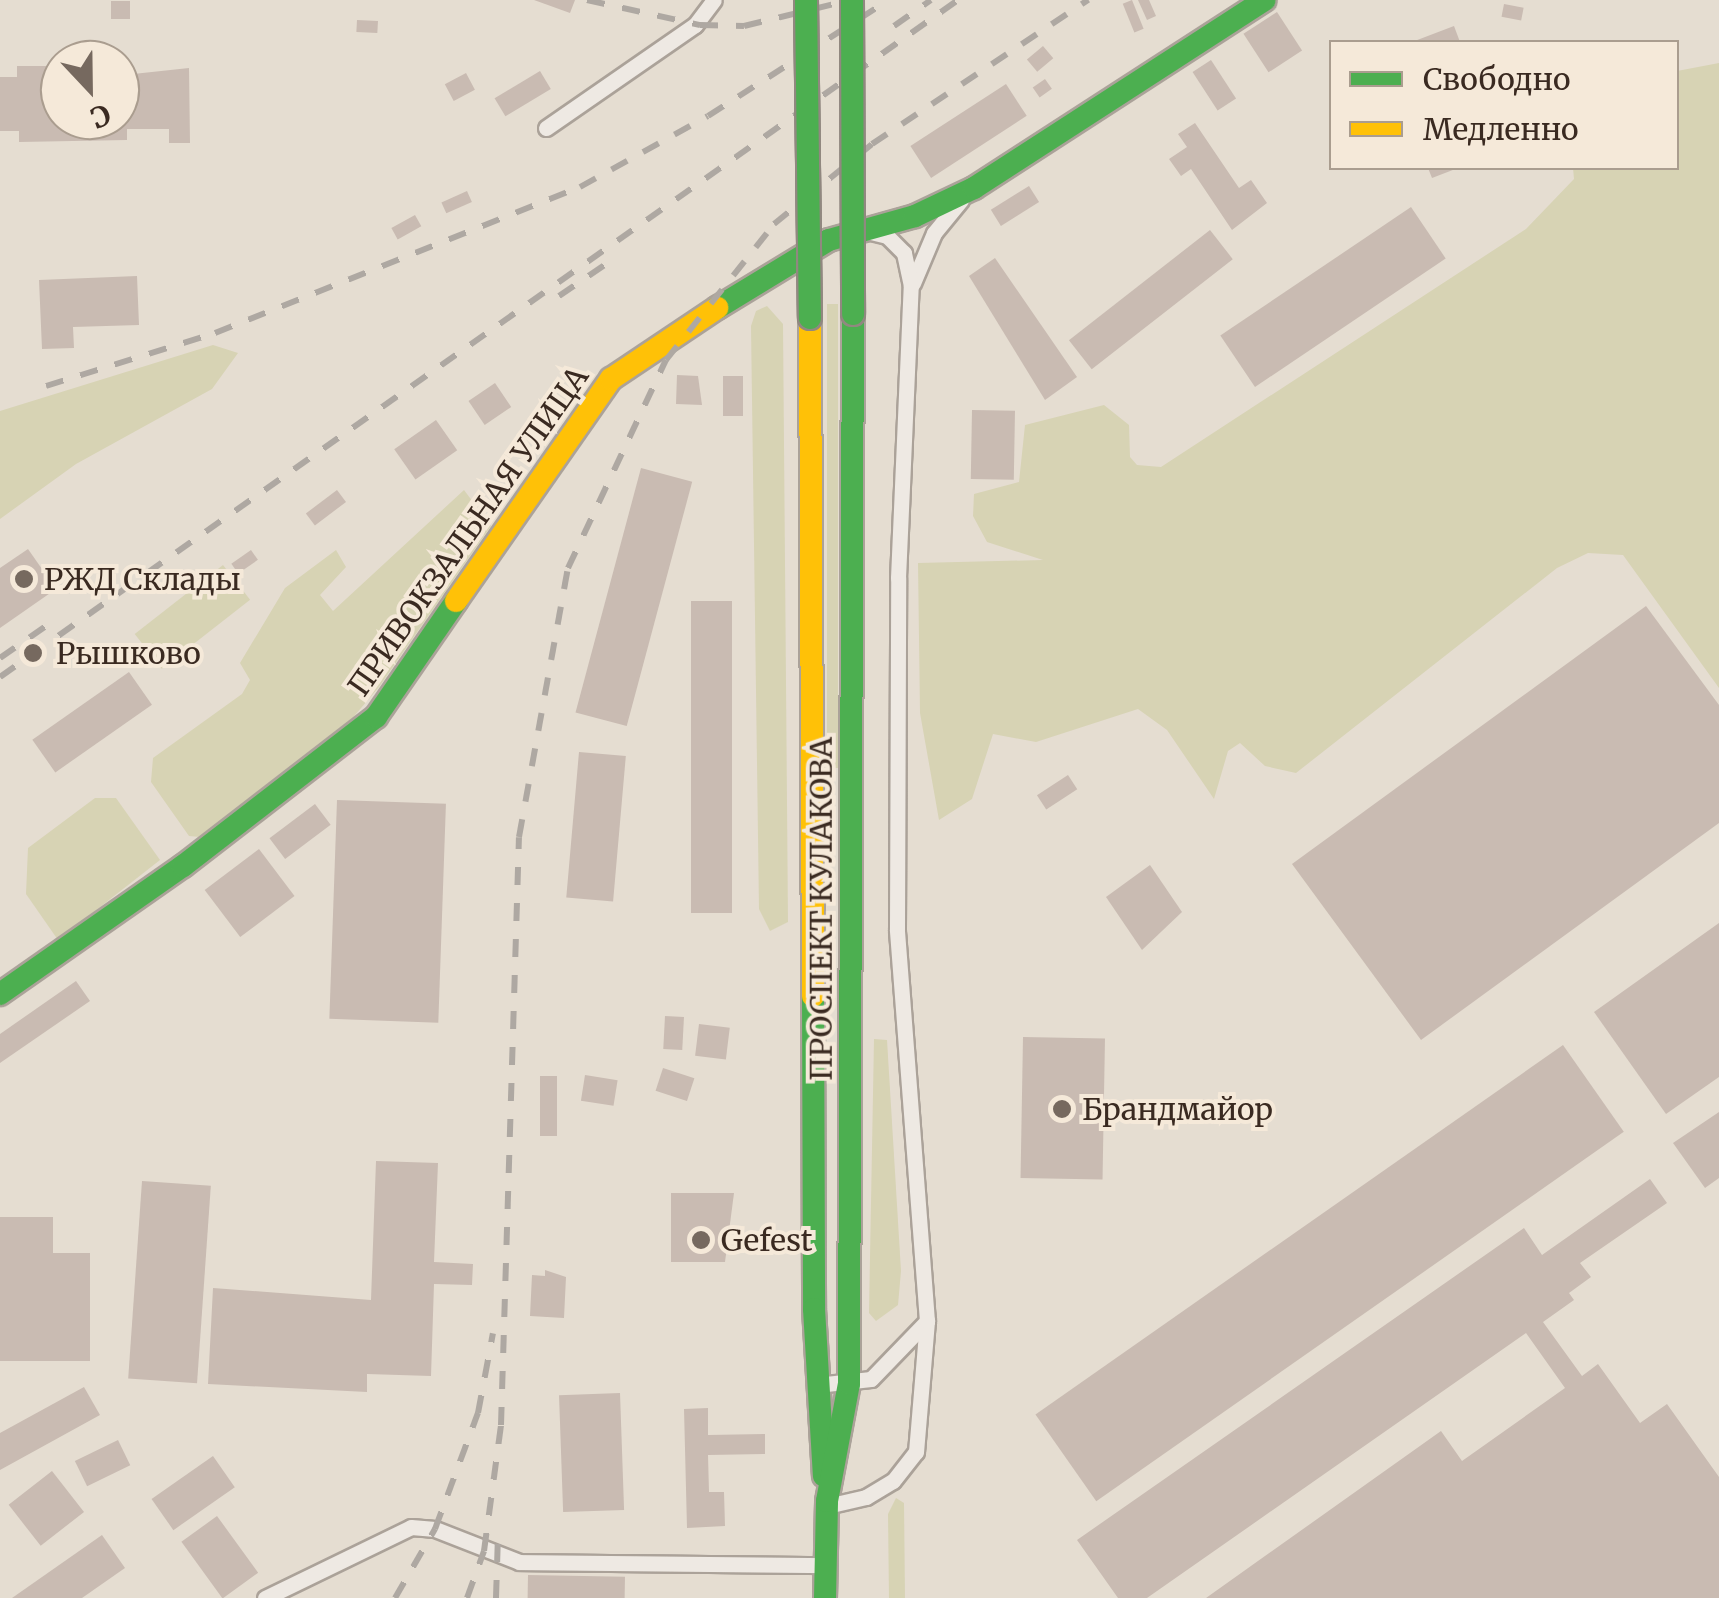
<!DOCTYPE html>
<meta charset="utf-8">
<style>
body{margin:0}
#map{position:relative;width:1719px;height:1598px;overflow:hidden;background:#e5ddd1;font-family:Merriweather,serif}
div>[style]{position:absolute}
.green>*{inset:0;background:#d7d3b4;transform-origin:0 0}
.building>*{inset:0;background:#c9bbb2;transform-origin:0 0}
.roads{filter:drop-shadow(2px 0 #aba299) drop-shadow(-2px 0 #aba299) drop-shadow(0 2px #aba299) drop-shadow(0 -2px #aba299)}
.street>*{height:15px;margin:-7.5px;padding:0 7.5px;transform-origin:7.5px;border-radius:7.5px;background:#eee9e3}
.fast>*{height:22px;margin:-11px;padding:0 11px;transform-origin:11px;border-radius:11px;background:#4caf50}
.slow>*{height:22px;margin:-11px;padding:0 11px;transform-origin:11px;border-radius:11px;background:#ffc107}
.rail>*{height:6px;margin-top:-3px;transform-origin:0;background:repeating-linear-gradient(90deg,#aea8a2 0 18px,transparent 0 36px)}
.bridges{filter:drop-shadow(2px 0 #918880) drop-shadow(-2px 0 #918880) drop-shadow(0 2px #918880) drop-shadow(0 -2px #918880)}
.fast-bridge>*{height:22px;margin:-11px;padding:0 11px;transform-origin:11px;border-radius:11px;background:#4caf50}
.dots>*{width:28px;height:28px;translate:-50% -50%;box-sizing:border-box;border:5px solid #f5e9d9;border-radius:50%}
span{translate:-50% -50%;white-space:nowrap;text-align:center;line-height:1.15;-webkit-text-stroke:8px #f5e9d9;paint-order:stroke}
.street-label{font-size:30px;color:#3a2a21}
.poi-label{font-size:30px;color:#3a2a21}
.left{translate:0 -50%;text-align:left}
.legend{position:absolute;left:1329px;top:40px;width:350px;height:130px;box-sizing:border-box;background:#f5e9d9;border:2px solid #aa9d8f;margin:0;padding:12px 18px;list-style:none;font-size:30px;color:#3a2a21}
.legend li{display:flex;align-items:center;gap:20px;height:50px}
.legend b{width:50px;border:2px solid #aa9d8f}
.north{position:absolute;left:40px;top:40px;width:100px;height:100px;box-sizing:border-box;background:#f5e9d9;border:2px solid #aa9d8f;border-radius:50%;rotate:158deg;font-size:28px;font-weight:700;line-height:40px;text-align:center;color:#3a2a21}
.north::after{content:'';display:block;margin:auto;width:35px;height:45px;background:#76695f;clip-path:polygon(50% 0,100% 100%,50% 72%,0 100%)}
</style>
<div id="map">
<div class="green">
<div style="clip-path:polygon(1719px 63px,1719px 688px,1623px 555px,1588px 553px,1557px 568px,1296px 773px,1265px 766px,1240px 743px,1228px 751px,1214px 799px,1167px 730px,1138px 709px,1036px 742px,993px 734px,972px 799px,939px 820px,920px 713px,918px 563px,1043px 560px,987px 542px,973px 516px,974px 494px,1019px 482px,1025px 425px,1104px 405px,1129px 425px,1130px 457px,1137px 465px,1161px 467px,1526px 229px,1574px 179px,1573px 168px,1676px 168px,1677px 71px)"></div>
<div style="left:827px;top:304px;width:11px;height:464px"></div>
<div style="clip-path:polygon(767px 306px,783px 324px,788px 922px,770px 931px,759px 909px,751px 326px,756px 311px)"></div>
<div style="clip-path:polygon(213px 345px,238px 353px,212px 389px,76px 464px,0 519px,0 411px)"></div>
<div style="clip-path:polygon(464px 490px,491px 526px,379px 687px,344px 728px,200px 837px,189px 836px,151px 782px,153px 758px,242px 694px,250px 680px,240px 663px,285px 588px,336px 550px,346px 567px,320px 595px,333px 611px)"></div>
<div style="left:223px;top:565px;width:44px;height:112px;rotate:52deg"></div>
<div style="clip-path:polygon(95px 798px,116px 798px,160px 860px,58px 940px,26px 894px,28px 848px)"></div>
<div style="clip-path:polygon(874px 1039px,887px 1040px,901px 1271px,898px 1305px,876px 1321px,869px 1313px)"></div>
<div style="clip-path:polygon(896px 1498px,904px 1503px,905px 1598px,889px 1598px,888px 1514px)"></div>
</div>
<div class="building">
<div style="clip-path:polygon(534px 0,575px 0,570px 13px)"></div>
<div style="left:1132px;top:0;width:31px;height:10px;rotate:68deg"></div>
<div style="clip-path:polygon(1138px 0,1149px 0,1156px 16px,1147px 20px)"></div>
<div style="left:111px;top:1px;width:19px;height:18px"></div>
<div style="left:1504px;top:4px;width:20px;height:13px;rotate:11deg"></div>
<div style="left:1277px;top:12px;width:46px;height:40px;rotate:57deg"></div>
<div style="left:357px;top:20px;width:21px;height:12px;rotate:3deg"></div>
<div style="clip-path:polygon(1454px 26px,1460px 42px,1412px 42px)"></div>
<div style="left:1043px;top:46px;width:16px;height:21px;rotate:50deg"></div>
<div style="left:1211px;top:60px;width:46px;height:22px;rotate:57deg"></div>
<div style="clip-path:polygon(120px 65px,124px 75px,189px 68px,190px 143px,169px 143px,169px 129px,127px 129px,127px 140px,19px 142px,19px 131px,0 131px,0 77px,17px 77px,17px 66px,60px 66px,60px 120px,120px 120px)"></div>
<div style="left:540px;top:71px;width:21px;height:53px;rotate:59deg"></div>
<div style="left:466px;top:73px;width:19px;height:24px;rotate:62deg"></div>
<div style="left:1045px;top:79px;width:12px;height:15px;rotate:55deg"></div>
<div style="left:1006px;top:84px;width:38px;height:114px;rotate:57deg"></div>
<div style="clip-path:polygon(1195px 123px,1239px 188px,1251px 180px,1267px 203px,1232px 230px,1191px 169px,1181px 176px,1169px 159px,1187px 147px,1178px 134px)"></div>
<div style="clip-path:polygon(1428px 168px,1458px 168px,1432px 178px)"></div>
<div style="left:1029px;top:186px;width:19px;height:45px;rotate:58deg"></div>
<div style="left:467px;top:191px;width:12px;height:28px;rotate:66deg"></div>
<div style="left:1411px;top:207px;width:62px;height:230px;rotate:56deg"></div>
<div style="left:415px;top:215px;width:13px;height:27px;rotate:61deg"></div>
<div style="left:1210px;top:230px;width:37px;height:179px;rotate:52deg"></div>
<div style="clip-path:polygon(995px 258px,1077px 377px,1045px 400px,969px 276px)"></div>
<div style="clip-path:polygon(137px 276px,139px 325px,73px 327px,74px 348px,42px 349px,39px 280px)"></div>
<div style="clip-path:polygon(677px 375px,698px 376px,702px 405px,676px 404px)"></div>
<div style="left:723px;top:376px;width:20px;height:40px"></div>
<div style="left:495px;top:383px;width:29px;height:32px;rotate:56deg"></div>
<div style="left:972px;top:410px;width:43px;height:69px;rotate:1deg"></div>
<div style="left:436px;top:420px;width:37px;height:51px;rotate:55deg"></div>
<div style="left:641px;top:468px;width:53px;height:253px;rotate:15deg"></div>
<div style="left:337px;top:490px;width:15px;height:39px;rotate:53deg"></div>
<div style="clip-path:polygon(28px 549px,56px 589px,0 628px,0 568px)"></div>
<div style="left:251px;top:550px;width:12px;height:24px;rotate:55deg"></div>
<div style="left:691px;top:601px;width:41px;height:312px"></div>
<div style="clip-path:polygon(1646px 606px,1719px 705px,1719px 823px,1421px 1040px,1292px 864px)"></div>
<div style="left:129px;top:672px;width:40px;height:118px;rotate:55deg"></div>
<div style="left:579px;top:752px;width:47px;height:146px;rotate:5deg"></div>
<div style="left:1068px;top:775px;width:17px;height:37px;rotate:57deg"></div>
<div style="left:337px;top:800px;width:109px;height:219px;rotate:2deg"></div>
<div style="left:315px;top:804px;width:26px;height:57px;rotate:53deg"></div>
<div style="left:259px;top:849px;width:59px;height:68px;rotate:53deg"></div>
<div style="clip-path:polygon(1150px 865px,1182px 912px,1142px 950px,1106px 897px)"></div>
<div style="clip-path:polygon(1719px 923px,1719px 1077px,1666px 1114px,1594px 1012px)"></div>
<div style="clip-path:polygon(76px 981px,90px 1001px,0 1063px,0 1034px)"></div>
<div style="left:665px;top:1016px;width:19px;height:33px;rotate:3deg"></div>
<div style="left:699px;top:1024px;width:31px;height:32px;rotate:7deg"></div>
<div style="left:1023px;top:1037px;width:82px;height:141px;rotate:1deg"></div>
<div style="left:1563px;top:1045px;width:106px;height:644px;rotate:55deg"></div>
<div style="left:663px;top:1068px;width:33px;height:24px;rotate:18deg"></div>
<div style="left:585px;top:1075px;width:33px;height:26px;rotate:9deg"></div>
<div style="left:540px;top:1076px;width:17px;height:60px"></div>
<div style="clip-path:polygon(1719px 1112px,1719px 1178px,1705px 1188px,1673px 1143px)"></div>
<div style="clip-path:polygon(376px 1161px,438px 1163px,434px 1262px,473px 1264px,472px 1285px,434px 1284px,431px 1376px,367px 1374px,367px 1392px,208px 1384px,213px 1288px,371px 1300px)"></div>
<div style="clip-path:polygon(1650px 1179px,1667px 1203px,1580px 1263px,1591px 1277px,1569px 1293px,1574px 1300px,1543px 1322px,1582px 1376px,1598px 1364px,1640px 1423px,1667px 1404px,1719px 1477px,1719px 1598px,1206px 1598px,1441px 1431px,1462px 1461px,1565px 1388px,1526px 1333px,1147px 1598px,1118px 1598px,1077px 1540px,1524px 1228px,1542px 1255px)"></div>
<div style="left:142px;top:1181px;width:69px;height:198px;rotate:4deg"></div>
<div style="clip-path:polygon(671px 1193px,734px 1193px,725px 1262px,671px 1262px)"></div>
<div style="clip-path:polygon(0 1217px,53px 1217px,53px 1253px,90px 1253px,90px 1361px,0 1361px)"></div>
<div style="clip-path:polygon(545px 1270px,566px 1277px,564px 1318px,530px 1316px,532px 1275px,545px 1276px)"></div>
<div style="clip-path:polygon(84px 1387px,100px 1415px,0 1470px,0 1433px)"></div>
<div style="left:620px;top:1393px;width:117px;height:61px;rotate:88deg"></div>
<div style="clip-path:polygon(708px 1408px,708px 1435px,765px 1434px,765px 1454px,708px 1455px,709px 1492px,724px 1492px,725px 1526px,687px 1528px,684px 1409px)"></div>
<div style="left:118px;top:1440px;width:28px;height:48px;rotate:64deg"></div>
<div style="left:213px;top:1456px;width:38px;height:75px;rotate:55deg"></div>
<div style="left:52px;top:1471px;width:52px;height:55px;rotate:52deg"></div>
<div style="left:217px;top:1516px;width:70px;height:44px;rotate:54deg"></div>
<div style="clip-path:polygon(102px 1535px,125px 1568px,82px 1598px,12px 1598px)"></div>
<div style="left:528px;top:1575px;width:97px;height:23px;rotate:1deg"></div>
</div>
<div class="roads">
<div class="street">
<div style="left:546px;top:128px;width:181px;rotate:-34.7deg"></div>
<div style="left:695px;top:25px;width:31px;rotate:-53deg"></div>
<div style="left:913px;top:283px;width:54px;rotate:-67.2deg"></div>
<div style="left:934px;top:233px;width:43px;rotate:-50.7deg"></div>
<div style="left:817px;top:1385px;width:54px;rotate:-6.3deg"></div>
<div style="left:871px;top:1379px;width:81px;rotate:-46deg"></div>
<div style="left:827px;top:1506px;width:40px;rotate:-13deg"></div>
<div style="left:866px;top:1497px;width:31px;rotate:-31deg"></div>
<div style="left:893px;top:1481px;width:37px;rotate:-52deg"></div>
<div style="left:916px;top:1452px;width:131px;rotate:-85.2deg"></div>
<div style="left:927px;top:1321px;width:393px;rotate:-94.4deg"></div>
<div style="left:897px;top:929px;width:351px;rotate:-89.8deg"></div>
<div style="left:898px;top:578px;width:292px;rotate:-87.5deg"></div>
<div style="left:911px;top:286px;width:34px;rotate:-102deg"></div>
<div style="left:904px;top:253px;width:24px;rotate:-135deg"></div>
<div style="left:887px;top:236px;width:21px;rotate:-166deg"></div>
<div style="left:265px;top:1598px;width:162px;rotate:-25.9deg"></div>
<div style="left:411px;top:1527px;width:24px;rotate:5deg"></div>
<div style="left:435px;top:1529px;width:90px;rotate:21.4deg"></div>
<div style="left:519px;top:1562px;width:306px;rotate:0.6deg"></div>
</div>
<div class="fast">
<div style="left:717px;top:308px;width:131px;rotate:-31.3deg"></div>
<div style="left:829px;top:240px;width:89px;rotate:-15.6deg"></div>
<div style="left:915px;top:216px;width:65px;rotate:-25.4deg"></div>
<div style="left:974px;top:188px;width:346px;rotate:-32.9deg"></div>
<div style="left:0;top:994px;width:223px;rotate:-35deg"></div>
<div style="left:183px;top:866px;width:244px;rotate:-37.7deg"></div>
<div style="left:376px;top:717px;width:141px;rotate:-55.4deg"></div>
<div style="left:813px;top:996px;width:313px;rotate:89.8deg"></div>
<div style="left:814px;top:1309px;width:167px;rotate:86.6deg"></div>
<div style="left:825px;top:1598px;width:97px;rotate:-88.8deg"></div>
<div style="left:827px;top:1501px;width:119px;rotate:-79.4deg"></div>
<div style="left:849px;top:1384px;width:1070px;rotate:-89.79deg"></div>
</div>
<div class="slow">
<div style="left:810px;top:318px;width:678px;rotate:89.75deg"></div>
<div style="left:456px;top:601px;width:271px;rotate:-55.1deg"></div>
<div style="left:611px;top:379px;width:128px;rotate:-33.8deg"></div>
</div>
</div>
<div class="rail">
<div style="left:587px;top:0;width:116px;rotate:12.5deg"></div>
<div style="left:700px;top:25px;width:44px;rotate:1.3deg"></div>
<div style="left:744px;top:26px;width:110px;rotate:-13.7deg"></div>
<div style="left:894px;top:26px;width:45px;rotate:-35.1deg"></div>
<div style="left:559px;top:296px;width:60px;rotate:-34.2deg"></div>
<div style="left:46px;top:386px;width:177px;rotate:-17.4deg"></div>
<div style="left:215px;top:333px;width:393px;rotate:-21.8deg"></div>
<div style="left:580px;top:187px;width:146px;rotate:-29deg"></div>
<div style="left:708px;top:116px;width:215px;rotate:-32.7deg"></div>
<div style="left:0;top:658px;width:60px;rotate:-34.8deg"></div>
<div style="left:0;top:677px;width:1173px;rotate:-35.25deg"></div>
<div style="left:395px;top:1598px;width:80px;rotate:-59.9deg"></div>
<div style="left:435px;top:1529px;width:124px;rotate:-69.7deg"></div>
<div style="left:478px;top:1413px;width:81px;rotate:-79.4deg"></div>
<div style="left:467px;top:1598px;width:50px;rotate:-70.1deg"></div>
<div style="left:484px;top:1551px;width:127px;rotate:-82.3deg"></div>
<div style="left:501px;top:1425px;width:588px;rotate:-88.25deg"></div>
<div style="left:519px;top:837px;width:273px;rotate:-79.7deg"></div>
<div style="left:568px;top:568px;width:230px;rotate:-64.8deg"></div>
<div style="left:666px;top:360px;width:174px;rotate:-51.5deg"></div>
<div style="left:774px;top:224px;width:127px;rotate:-39.2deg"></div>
<div style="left:872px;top:144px;width:260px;rotate:-33.7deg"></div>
<div style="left:496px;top:1598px;width:65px;rotate:-88.2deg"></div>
</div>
<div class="bridges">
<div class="fast-bridge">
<div style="left:806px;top:0;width:318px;rotate:89.3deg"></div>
<div style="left:852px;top:0;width:314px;rotate:89.8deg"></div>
</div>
</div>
<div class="dots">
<div style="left:24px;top:579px;background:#76695f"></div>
<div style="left:33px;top:653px;background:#76695f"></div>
<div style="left:1062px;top:1109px;background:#76695f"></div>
<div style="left:701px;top:1240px;background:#76695f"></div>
</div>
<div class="street-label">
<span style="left:468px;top:531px;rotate:-55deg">ПРИВОКЗАЛЬНАЯ УЛИЦА</span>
<span style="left:821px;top:909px;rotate:-90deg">ПРОСПЕКТ КУЛАКОВА</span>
</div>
<div class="poi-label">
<span class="left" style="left:44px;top:579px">РЖД Склады</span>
<span class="left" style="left:56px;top:653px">Рышково</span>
<span class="left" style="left:1082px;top:1109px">Брандмайор</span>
<span class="left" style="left:721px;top:1240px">Gefest</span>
</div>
<ul class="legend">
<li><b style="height:12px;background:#4caf50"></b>Свободно</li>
<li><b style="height:12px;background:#ffc107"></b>Медленно</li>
</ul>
<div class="north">С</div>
</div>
